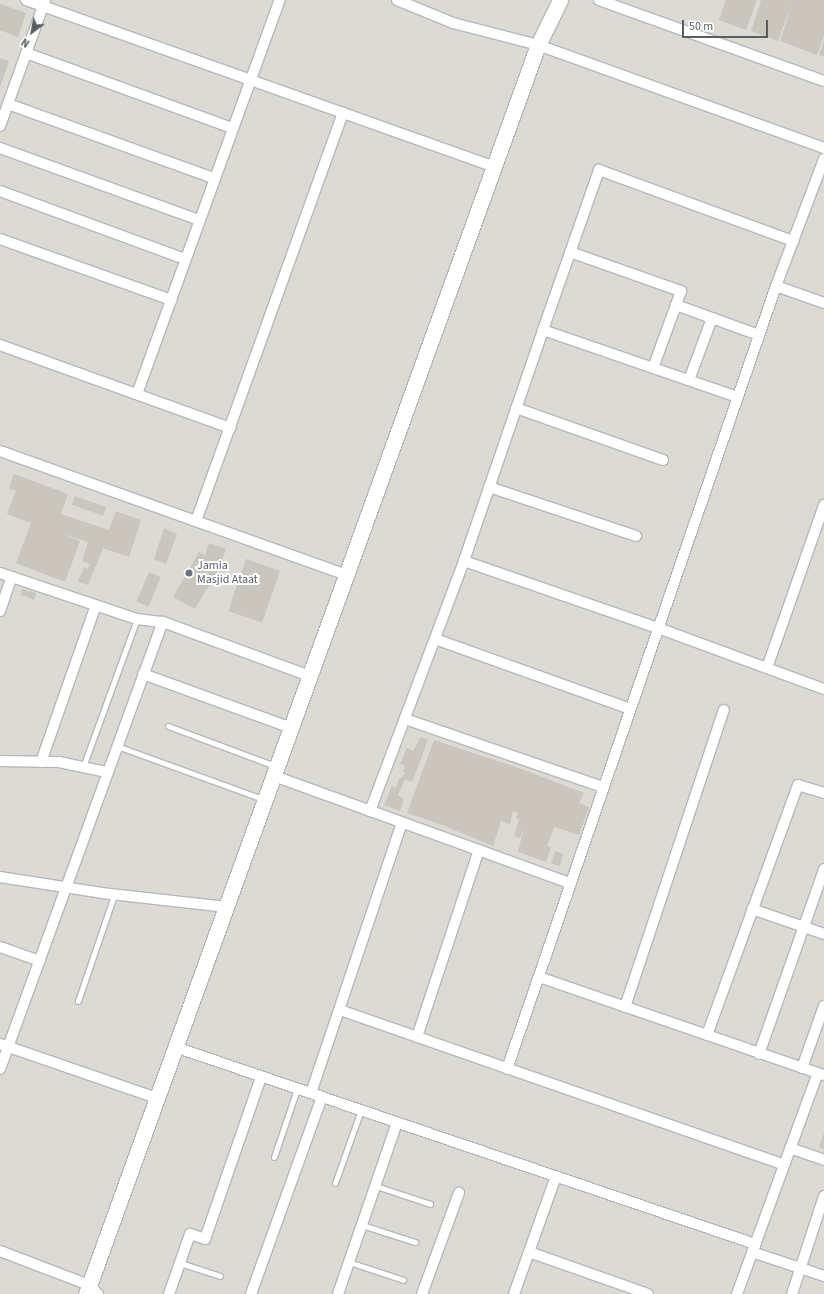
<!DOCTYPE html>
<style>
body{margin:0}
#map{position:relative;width:824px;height:1294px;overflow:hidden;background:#ede8de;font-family:"Source Sans 3",sans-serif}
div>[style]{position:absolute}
.industrial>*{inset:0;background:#dddad3;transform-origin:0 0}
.building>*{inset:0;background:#cac5bd;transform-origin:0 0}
.roads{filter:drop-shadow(1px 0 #b4b8bd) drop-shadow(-1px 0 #b4b8bd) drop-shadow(0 1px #b4b8bd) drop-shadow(0 -1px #b4b8bd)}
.lane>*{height:5px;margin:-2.5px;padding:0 2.5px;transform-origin:2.5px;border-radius:2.5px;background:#fff}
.street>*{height:10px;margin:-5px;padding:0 5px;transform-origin:5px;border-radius:5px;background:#fff}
.secondary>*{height:15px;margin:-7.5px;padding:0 7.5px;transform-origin:7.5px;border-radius:7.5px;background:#fff}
.dots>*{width:11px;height:11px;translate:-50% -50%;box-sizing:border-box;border:2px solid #fff;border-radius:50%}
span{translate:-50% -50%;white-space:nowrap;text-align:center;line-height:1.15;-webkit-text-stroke:4px #fff;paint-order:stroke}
.worship-label{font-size:12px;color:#5b616d}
.left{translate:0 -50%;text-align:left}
.north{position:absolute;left:12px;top:12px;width:40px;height:40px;-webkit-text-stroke:3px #fff;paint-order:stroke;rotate:212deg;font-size:11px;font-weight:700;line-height:16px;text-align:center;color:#575d61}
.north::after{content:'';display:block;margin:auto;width:14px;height:18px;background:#575d61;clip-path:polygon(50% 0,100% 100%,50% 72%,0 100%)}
.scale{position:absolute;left:682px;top:20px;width:86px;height:18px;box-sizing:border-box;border:2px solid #575d61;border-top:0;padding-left:5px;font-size:12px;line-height:14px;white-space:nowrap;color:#575d61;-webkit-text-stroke:3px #fff;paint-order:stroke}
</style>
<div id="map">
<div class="industrial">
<div style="left:0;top:0;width:824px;height:1294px"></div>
</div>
<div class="building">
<div style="clip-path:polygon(726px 0,757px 0,746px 30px,719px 20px)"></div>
<div style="clip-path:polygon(761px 0,793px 0,778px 41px,751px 31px)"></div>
<div style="clip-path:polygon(793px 0,824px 0,824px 35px,817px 55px,780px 41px)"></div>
<div style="clip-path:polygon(0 4px,26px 13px,18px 37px,0 30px)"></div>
<div style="clip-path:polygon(824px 40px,824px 57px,819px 55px)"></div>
<div style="clip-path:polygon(0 58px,9px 61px,0 87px)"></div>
<div style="clip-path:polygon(14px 474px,68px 494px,61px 514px,109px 530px,116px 511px,141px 520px,129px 557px,103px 548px,88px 585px,78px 582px,84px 567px,88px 569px,90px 564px,82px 561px,88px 542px,60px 533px,80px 541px,65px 582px,16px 563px,31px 523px,7px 514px,16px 491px,9px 488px)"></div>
<div style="left:75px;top:496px;width:33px;height:9px;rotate:20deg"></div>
<div style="clip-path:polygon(164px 528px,177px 534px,166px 564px,154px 559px)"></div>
<div style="clip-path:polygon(209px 543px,226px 549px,220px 566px,195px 609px,173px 597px,199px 552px,205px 556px)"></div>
<div style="left:246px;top:559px;width:36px;height:55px;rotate:19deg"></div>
<div style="left:149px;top:572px;width:13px;height:32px;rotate:23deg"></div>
<div style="left:22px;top:589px;width:7px;height:6px;rotate:16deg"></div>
<div style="clip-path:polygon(29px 591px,36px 593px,34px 600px,27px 597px)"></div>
<div style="clip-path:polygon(421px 737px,428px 740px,412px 782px,405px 779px,398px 795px,404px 799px,400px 811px,384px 805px,392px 786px,396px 788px,399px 778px,402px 778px,405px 772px,403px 772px,405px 766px,400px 764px,407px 748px,413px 751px)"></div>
<div style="clip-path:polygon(434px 740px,519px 768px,584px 793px,579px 803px,589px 807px,579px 835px,554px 827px,547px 846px,551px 847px,546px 862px,518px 852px,524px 827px,520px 838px,514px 836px,519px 819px,516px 818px,518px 813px,513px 811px,510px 825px,501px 821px,493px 846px,445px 826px,407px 813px)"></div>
<div style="left:555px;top:851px;width:9px;height:13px;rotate:18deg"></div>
<div style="clip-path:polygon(824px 1133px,824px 1149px,819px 1147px)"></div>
</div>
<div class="roads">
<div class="lane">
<div style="left:168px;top:726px;width:114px;rotate:20.5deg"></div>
<div style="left:117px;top:746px;width:155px;rotate:20deg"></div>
<div style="left:83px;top:767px;width:158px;rotate:-70deg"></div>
<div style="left:78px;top:1001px;width:112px;rotate:-71.2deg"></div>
<div style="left:274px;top:1157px;width:72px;rotate:-71.3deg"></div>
<div style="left:335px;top:1183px;width:77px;rotate:-70.4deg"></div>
<div style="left:376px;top:1186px;width:57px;rotate:18.4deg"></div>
<div style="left:362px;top:1225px;width:56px;rotate:17.8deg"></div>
<div style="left:349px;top:1262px;width:57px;rotate:18.4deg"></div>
<div style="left:180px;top:1263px;width:42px;rotate:18deg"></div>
</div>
<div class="street">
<div style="left:26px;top:0;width:497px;rotate:19.6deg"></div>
<div style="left:397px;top:0;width:61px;rotate:22.3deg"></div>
<div style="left:453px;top:23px;width:88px;rotate:14.5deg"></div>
<div style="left:538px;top:45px;width:304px;rotate:19.8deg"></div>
<div style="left:599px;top:0;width:239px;rotate:19.8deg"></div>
<div style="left:26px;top:53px;width:219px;rotate:20deg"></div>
<div style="left:8px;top:104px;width:219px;rotate:19.8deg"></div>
<div style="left:0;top:126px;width:134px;rotate:-70.3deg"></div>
<div style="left:0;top:148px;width:212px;rotate:19.9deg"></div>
<div style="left:0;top:191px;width:197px;rotate:20.2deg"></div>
<div style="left:0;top:239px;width:182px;rotate:19.6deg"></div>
<div style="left:570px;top:252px;width:118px;rotate:19.4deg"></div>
<div style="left:681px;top:291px;width:15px;rotate:110deg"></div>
<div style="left:676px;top:305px;width:88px;rotate:19.9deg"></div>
<div style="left:776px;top:286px;width:51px;rotate:19.5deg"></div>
<div style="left:543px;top:330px;width:170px;rotate:-70.7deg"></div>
<div style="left:599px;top:170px;width:207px;rotate:20.1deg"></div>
<div style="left:0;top:345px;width:245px;rotate:19.8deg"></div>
<div style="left:653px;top:368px;width:67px;rotate:-69.9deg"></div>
<div style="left:689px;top:380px;width:66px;rotate:-69.6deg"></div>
<div style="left:137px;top:394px;width:419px;rotate:-70.1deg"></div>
<div style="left:516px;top:408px;width:156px;rotate:19.5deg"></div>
<div style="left:0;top:451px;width:368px;rotate:19.7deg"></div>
<div style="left:489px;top:487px;width:155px;rotate:18.4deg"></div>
<div style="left:196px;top:521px;width:434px;rotate:-70.2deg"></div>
<div style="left:464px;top:561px;width:205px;rotate:19.1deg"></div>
<div style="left:658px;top:628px;width:177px;rotate:20.2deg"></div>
<div style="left:0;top:573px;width:145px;rotate:18.6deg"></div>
<div style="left:137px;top:619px;width:26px;rotate:7deg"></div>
<div style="left:163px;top:622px;width:157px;rotate:20.2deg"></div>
<div style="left:0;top:611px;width:36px;rotate:-71deg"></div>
<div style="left:435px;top:639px;width:207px;rotate:19.7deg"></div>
<div style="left:767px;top:668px;width:173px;rotate:-70.7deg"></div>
<div style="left:143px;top:674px;width:158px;rotate:20deg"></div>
<div style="left:405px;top:719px;width:209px;rotate:19deg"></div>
<div style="left:0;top:761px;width:59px;rotate:1deg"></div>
<div style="left:59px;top:762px;width:49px;rotate:11.8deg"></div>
<div style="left:41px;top:762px;width:166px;rotate:-70.7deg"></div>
<div style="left:274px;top:776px;width:315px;rotate:19.9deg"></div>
<div style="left:370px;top:811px;width:267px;rotate:-69.4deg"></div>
<div style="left:464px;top:561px;width:244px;rotate:-71.1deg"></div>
<div style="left:543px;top:330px;width:206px;rotate:19deg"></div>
<div style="left:0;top:877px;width:103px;rotate:8.9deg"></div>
<div style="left:102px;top:893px;width:125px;rotate:6.4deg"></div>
<div style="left:752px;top:909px;width:76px;rotate:19.1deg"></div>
<div style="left:0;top:947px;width:42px;rotate:19.3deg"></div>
<div style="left:539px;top:977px;width:301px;rotate:19deg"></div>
<div style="left:625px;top:1007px;width:313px;rotate:-71.6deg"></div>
<div style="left:340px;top:1010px;width:470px;rotate:19.2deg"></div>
<div style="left:707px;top:1035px;width:266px;rotate:-70deg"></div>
<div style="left:798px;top:785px;width:27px;rotate:17deg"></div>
<div style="left:417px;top:1037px;width:197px;rotate:-71.7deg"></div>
<div style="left:0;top:1044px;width:166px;rotate:19deg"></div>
<div style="left:175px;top:1047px;width:613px;rotate:18.76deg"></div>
<div style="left:759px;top:1054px;width:196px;rotate:-70.6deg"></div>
<div style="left:802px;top:1068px;width:66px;rotate:-70.5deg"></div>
<div style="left:0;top:1069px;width:476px;rotate:-70deg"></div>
<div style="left:507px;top:1069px;width:828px;rotate:-71.04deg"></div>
<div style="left:776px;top:286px;width:136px;rotate:-69.3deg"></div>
<div style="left:311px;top:1093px;width:285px;rotate:-71.4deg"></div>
<div style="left:790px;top:1148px;width:36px;rotate:19deg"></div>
<div style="left:0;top:1251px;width:95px;rotate:20.9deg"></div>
<div style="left:89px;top:1285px;width:13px;rotate:45deg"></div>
<div style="left:529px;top:1252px;width:126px;rotate:19.4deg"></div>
<div style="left:752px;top:1252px;width:76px;rotate:18.4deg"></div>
<div style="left:169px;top:1294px;width:64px;rotate:-70.7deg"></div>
<div style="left:190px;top:1234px;width:16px;rotate:18deg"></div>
<div style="left:205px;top:1239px;width:171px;rotate:-70.9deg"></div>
<div style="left:251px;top:1294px;width:209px;rotate:-70.2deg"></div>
<div style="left:338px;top:1294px;width:181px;rotate:-71deg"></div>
<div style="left:422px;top:1294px;width:108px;rotate:-69.9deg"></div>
<div style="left:514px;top:1294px;width:125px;rotate:-70.4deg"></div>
<div style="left:737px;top:1294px;width:235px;rotate:-69.9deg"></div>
<div style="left:792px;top:1294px;width:103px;rotate:-71.9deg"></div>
</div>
<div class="secondary">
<div style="left:86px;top:1294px;width:1328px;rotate:-70.11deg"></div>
<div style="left:538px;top:45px;width:50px;rotate:-63.9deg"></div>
</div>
</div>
<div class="dots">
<div style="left:189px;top:573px;background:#6b7280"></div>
</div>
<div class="worship-label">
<span class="left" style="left:197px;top:573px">Jamia<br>Masjid Ataat</span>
</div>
<div class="north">N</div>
<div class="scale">50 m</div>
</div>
